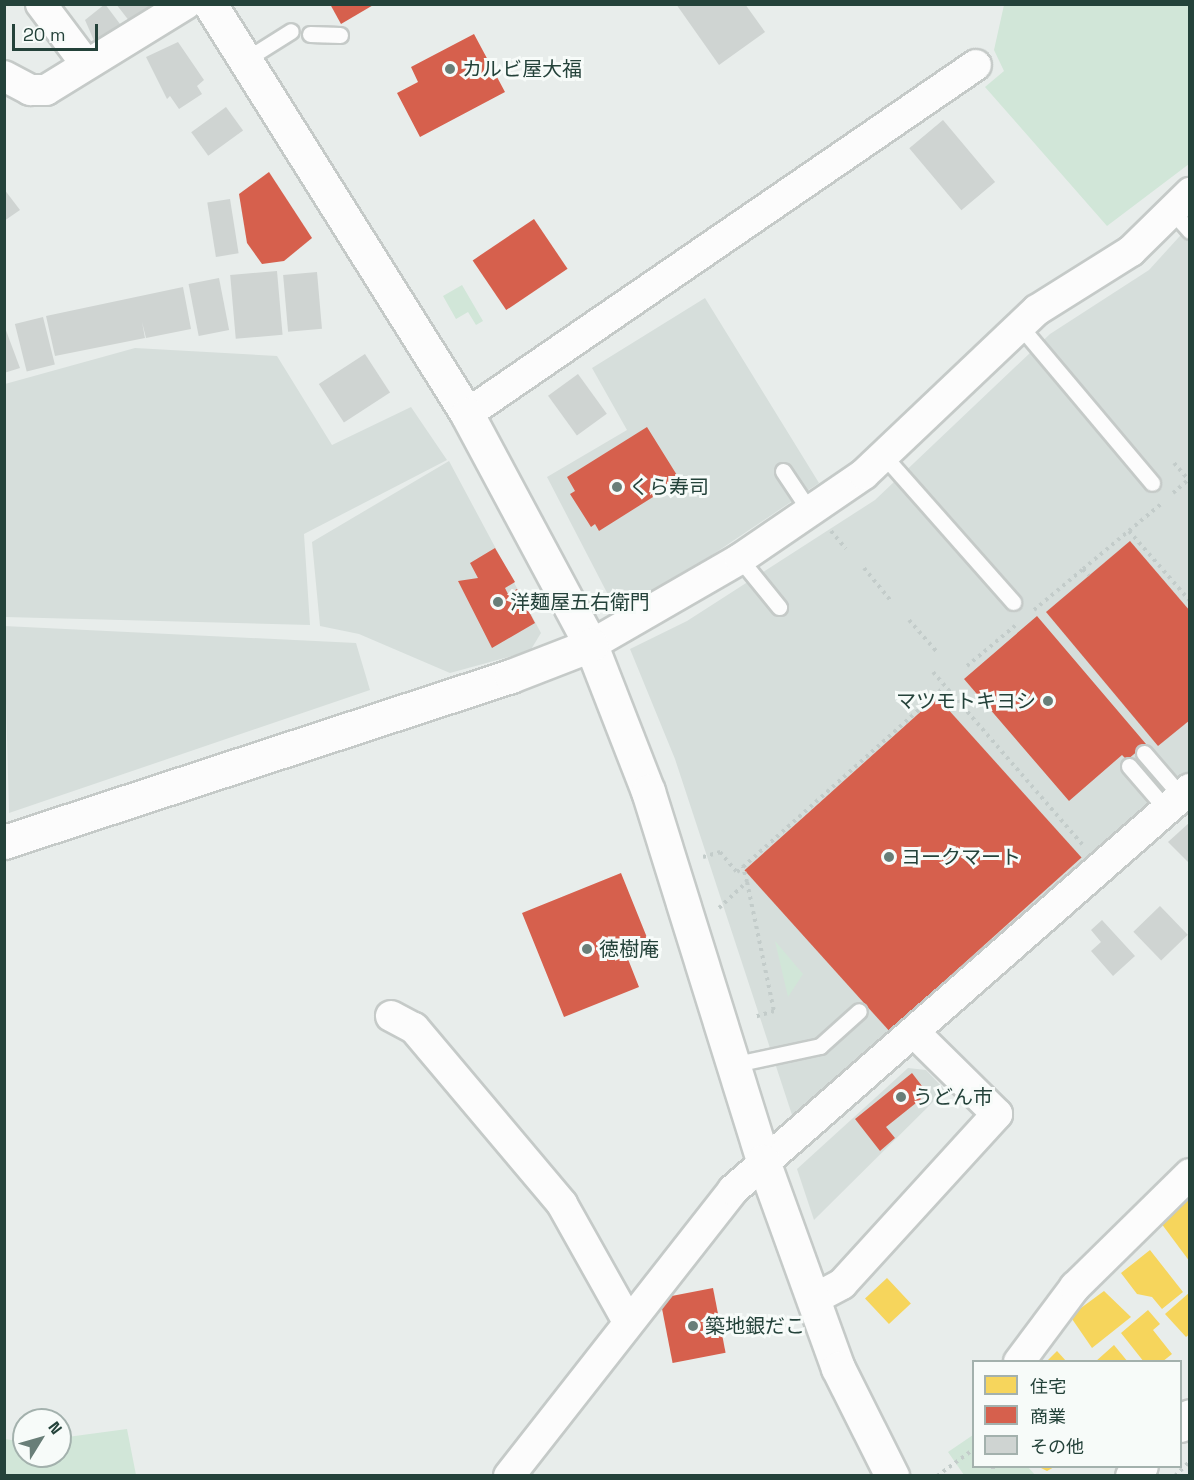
<!DOCTYPE html>
<meta charset="utf-8">
<style>
body{margin:0}
#map{position:relative;width:1194px;height:1480px;overflow:hidden;background:#e8edeb;font-family:"Space Grotesk","Noto Sans JP",sans-serif}
div>[style]{position:absolute}
.built>*{inset:0;background:#d6dedb}
.green>*{inset:0;background:#d1e6d8}
.homes>*{inset:0;background:#f6d55c;transform-origin:0 0}
.shops>*{inset:0;background:#d6604d;transform-origin:0 0}
.building>*{inset:0;background:#cfd4d2;transform-origin:0 0}
.path>*{height:4px;margin-top:-2px;transform-origin:0;background:repeating-linear-gradient(90deg,#c3ccca 0 3px,transparent 0 7.5px)}
.roads{filter:drop-shadow(2px 0 #c5cac8) drop-shadow(-2px 0 #c5cac8) drop-shadow(0 2px #c5cac8) drop-shadow(0 -2px #c5cac8)}
.service>*{height:15px;margin:-7.5px;padding:0 7.5px;transform-origin:7.5px;border-radius:7.5px;background:#fcfcfc}
.minor>*{height:30px;margin:-15px;padding:0 15px;transform-origin:15px;border-radius:15px;background:#fcfcfc}
.tertiary>*{height:33px;margin:-16.5px;padding:0 16.5px;transform-origin:16.5px;border-radius:16.5px;background:#fcfcfc}
.dots>*{width:16px;height:16px;translate:-50% -50%;box-sizing:border-box;border:3px solid #f7fbf9;border-radius:50%}
span{translate:-50% -50%;white-space:nowrap;text-align:center;line-height:1.15;-webkit-text-stroke:6px #f7fbf9;paint-order:stroke}
.poi-label{font-size:20px;color:#24423a}
.left{translate:0 -50%;text-align:left}
.right{translate:-100% -50%;text-align:right}
.frame{position:absolute;inset:0;border:6px solid #24423a;pointer-events:none}
.legend{position:absolute;left:972px;top:1360px;width:210px;height:108px;box-sizing:border-box;background:#f7fbf9;border:2px solid #a3b1ad;margin:0;padding:8px 10px;list-style:none;font-size:18px;color:#24423a}
.legend li{display:flex;align-items:center;gap:12px;height:30px}
.legend b{width:30px;border:2px solid #a3b1ad}
.north{position:absolute;left:12px;top:1408px;width:60px;height:60px;box-sizing:border-box;background:#f7fbf9;border:2px solid #a3b1ad;border-radius:50%;rotate:53deg;font-size:16px;font-weight:700;line-height:24px;text-align:center;color:#24423a}
.north::after{content:'';display:block;margin:auto;width:21px;height:27px;background:#697e78;clip-path:polygon(50% 0,100% 100%,50% 72%,0 100%)}
.scale{position:absolute;left:12px;top:24px;width:86px;height:27px;box-sizing:border-box;border:3px solid #24423a;border-top:0;padding-left:8px;font-size:18px;line-height:21px;white-space:nowrap;color:#24423a;-webkit-text-stroke:4px #f7fbf9;paint-order:stroke}
</style>
<div id="map">
<div class="built">
<div style="clip-path:polygon(1189px 226px,1189px 773px,795px 1124px,675px 759px,630px 649px,687px 621px,875px 500px,1050px 334px,1149px 270px)"></div>
<div style="clip-path:polygon(705px 298px,819px 483px,626px 613px,617px 612px,547px 477px,627px 430px,592px 368px)"></div>
<div style="clip-path:polygon(135px 348px,277px 356px,332px 445px,411px 407px,447px 460px,304px 534px,310px 625px,5px 617px,5px 384px)"></div>
<div style="clip-path:polygon(449px 461px,541px 633px,530px 651px,450px 673px,359px 634px,320px 626px,312px 542px)"></div>
<div style="clip-path:polygon(4px 626px,356px 643px,370px 690px,9px 813px)"></div>
<div style="clip-path:polygon(908px 1068px,926px 1070px,945px 1090px,814px 1220px,797px 1169px)"></div>
</div>
<div class="green">
<div style="clip-path:polygon(1004px 5px,1189px 5px,1189px 164px,1107px 226px,985px 87px,1004px 71px,994px 50px)"></div>
<div style="clip-path:polygon(462px 285px,483px 321px,476px 325px,468px 312px,456px 319px,443px 296px)"></div>
<div style="clip-path:polygon(775px 941px,803px 974px,788px 997px)"></div>
<div style="clip-path:polygon(127px 1429px,136px 1475px,5px 1475px,5px 1439px,24px 1442px,24px 1456px,60px 1456px,60px 1438px)"></div>
<div style="clip-path:polygon(973px 1435px,974px 1466px,1028px 1467px,1035px 1475px,964px 1475px,948px 1452px)"></div>
</div>
<div class="homes">
<div style="clip-path:polygon(1190px 1197px,1190px 1262px,1158px 1219px)"></div>
<div style="clip-path:polygon(1150px 1250px,1183px 1292px,1162px 1309px,1152px 1297px,1137px 1294px,1121px 1273px)"></div>
<div style="left:887px;top:1278px;width:35px;height:30px;rotate:47deg"></div>
<div style="clip-path:polygon(1104px 1291px,1131px 1317px,1092px 1348px,1070px 1316px)"></div>
<div style="clip-path:polygon(1190px 1292px,1190px 1334px,1186px 1337px,1165px 1314px)"></div>
<div style="clip-path:polygon(1148px 1310px,1160px 1324px,1153px 1330px,1172px 1354px,1162px 1362px,1144px 1362px,1121px 1333px)"></div>
<div style="clip-path:polygon(1114px 1345px,1128px 1362px,1095px 1362px)"></div>
<div style="clip-path:polygon(1057px 1351px,1067px 1362px,1046px 1362px)"></div>
<div style="clip-path:polygon(1037px 1466px,1056px 1466px,1047px 1471px)"></div>
</div>
<div class="shops">
<div style="clip-path:polygon(330px 4px,375px 4px,341px 24px)"></div>
<div style="clip-path:polygon(474px 34px,505px 92px,420px 137px,397px 93px,418px 82px,411px 67px)"></div>
<div style="clip-path:polygon(269px 172px,312px 238px,284px 261px,262px 264px,247px 243px,239px 194px)"></div>
<div style="left:534px;top:219px;width:60px;height:74px;rotate:56deg"></div>
<div style="clip-path:polygon(647px 427px,680px 480px,599px 531px,595px 524px,591px 527px,570px 494px,575px 491px,567px 477px)"></div>
<div style="clip-path:polygon(1130px 541px,1190px 611px,1190px 720px,1158px 746px,1046px 612px)"></div>
<div style="clip-path:polygon(495px 548px,515px 582px,505px 588px,508px 594px,517px 589px,535px 623px,492px 648px,458px 581px,478px 578px,470px 563px)"></div>
<div style="clip-path:polygon(1037px 616px,1146px 744px,1127px 760px,1122px 755px,1069px 801px,964px 679px)"></div>
<div style="left:937px;top:697px;width:216px;height:259px;rotate:48deg"></div>
<div style="clip-path:polygon(621px 873px,650px 945px,626px 954px,639px 987px,564px 1017px,522px 913px)"></div>
<div style="clip-path:polygon(912px 1073px,922px 1086px,915px 1092px,921px 1099px,886px 1127px,895px 1138px,880px 1151px,855px 1119px)"></div>
<div style="left:713px;top:1288px;width:66px;height:54px;rotate:79deg"></div>
</div>
<div class="building">
<div style="clip-path:polygon(105px 4px,123px 28px,95px 43px,85px 20px)"></div>
<div style="clip-path:polygon(116px 4px,157px 4px,130px 22px)"></div>
<div style="clip-path:polygon(676px 4px,745px 4px,765px 32px,719px 65px)"></div>
<div style="clip-path:polygon(178px 42px,204px 80px,197px 86px,202px 94px,179px 109px,170px 96px,167px 99px,146px 57px)"></div>
<div style="left:226px;top:107px;width:29px;height:43px;rotate:54deg"></div>
<div style="left:943px;top:120px;width:81px;height:44px;rotate:50deg"></div>
<div style="clip-path:polygon(4px 189px,20px 210px,4px 221px)"></div>
<div style="left:230px;top:199px;width:55px;height:23px;rotate:81deg"></div>
<div style="left:277px;top:271px;width:64px;height:47px;rotate:85deg"></div>
<div style="left:317px;top:272px;width:57px;height:34px;rotate:85deg"></div>
<div style="left:219px;top:278px;width:53px;height:31px;rotate:79deg"></div>
<div style="clip-path:polygon(183px 287px,191px 329px,146px 338px,142px 322px,145px 338px,55px 356px,46px 316px)"></div>
<div style="left:43px;top:317px;width:49px;height:29px;rotate:76deg"></div>
<div style="clip-path:polygon(4px 325px,20px 368px,4px 373px)"></div>
<div style="left:365px;top:354px;width:46px;height:55px;rotate:57deg"></div>
<div style="left:578px;top:374px;width:49px;height:37px;rotate:54deg"></div>
<div style="clip-path:polygon(1190px 822px,1190px 864px,1168px 842px)"></div>
<div style="left:1160px;top:906px;width:40px;height:37px;rotate:46deg"></div>
<div style="clip-path:polygon(1102px 920px,1135px 956px,1113px 976px,1091px 951px,1101px 942px,1091px 930px)"></div>
</div>
<div class="path">
<div style="left:1174px;top:463px;width:21px;rotate:49deg"></div>
<div style="left:1173px;top:493px;width:23px;rotate:-41deg"></div>
<div style="left:831px;top:531px;width:23px;rotate:50deg"></div>
<div style="left:1129px;top:531px;width:93px;rotate:48.9deg"></div>
<div style="left:864px;top:568px;width:43px;rotate:50.7deg"></div>
<div style="left:1083px;top:569px;width:102px;rotate:-39.8deg"></div>
<div style="left:1034px;top:610px;width:64px;rotate:-39.9deg"></div>
<div style="left:1083px;top:569px;width:9px;rotate:49deg"></div>
<div style="left:909px;top:620px;width:43px;rotate:48.8deg"></div>
<div style="left:967px;top:666px;width:65px;rotate:-40deg"></div>
<div style="left:933px;top:672px;width:229px;rotate:49.1deg"></div>
<div style="left:703px;top:857px;width:18px;rotate:-16deg"></div>
<div style="left:720px;top:852px;width:26px;rotate:50deg"></div>
<div style="left:737px;top:872px;width:8px;rotate:-40deg"></div>
<div style="left:747px;top:882px;width:16px;rotate:-105deg"></div>
<div style="left:743px;top:867px;width:267px;rotate:-41.8deg"></div>
<div style="left:719px;top:908px;width:38px;rotate:-43deg"></div>
<div style="left:747px;top:882px;width:132px;rotate:78.2deg"></div>
<div style="left:774px;top:1011px;width:21px;rotate:163deg"></div>
<div style="left:993px;top:1466px;width:10px;rotate:90deg"></div>
<div style="left:937px;top:1476px;width:46px;rotate:-36.1deg"></div>
<div style="left:1175px;top:1476px;width:21px;rotate:-45deg"></div>
</div>
<div class="roads">
<div class="service">
<div style="left:310px;top:34px;width:30px;rotate:2deg"></div>
<div style="left:245px;top:60px;width:54px;rotate:-32.2deg"></div>
<div style="left:1171px;top:210px;width:28px;rotate:48deg"></div>
<div style="left:1020px;top:326px;width:205px;rotate:49.9deg"></div>
<div style="left:884px;top:456px;width:195px;rotate:48.5deg"></div>
<div style="left:783px;top:471px;width:47px;rotate:56.3deg"></div>
<div style="left:740px;top:559px;width:62px;rotate:50.9deg"></div>
<div style="left:1144px;top:753px;width:57px;rotate:49.3deg"></div>
<div style="left:1129px;top:766px;width:57px;rotate:49.3deg"></div>
<div style="left:736px;top:1064px;width:86px;rotate:-12.1deg"></div>
<div style="left:820px;top:1046px;width:52px;rotate:-41.9deg"></div>
</div>
<div class="minor">
<div style="left:41px;top:4px;width:75px;rotate:53.1deg"></div>
<div style="left:4px;top:76px;width:30px;rotate:28deg"></div>
<div style="left:30px;top:90px;width:16px"></div>
<div style="left:46px;top:90px;width:164px;rotate:-31.6deg"></div>
<div style="left:467px;top:414px;width:617px;rotate:-34.44deg"></div>
<div style="left:591px;top:645px;width:172px;rotate:-30deg"></div>
<div style="left:740px;top:559px;width:150px;rotate:-34.4deg"></div>
<div style="left:864px;top:474px;width:238px;rotate:-43.5deg"></div>
<div style="left:1037px;top:310px;width:111px;rotate:-32.1deg"></div>
<div style="left:1131px;top:251px;width:83px;rotate:-44.5deg"></div>
<div style="left:391px;top:1016px;width:26px;rotate:28deg"></div>
<div style="left:414px;top:1028px;width:230px;rotate:49.9deg"></div>
<div style="left:562px;top:1204px;width:133px;rotate:60.7deg"></div>
<div style="left:814px;top:1299px;width:32px;rotate:-28deg"></div>
<div style="left:842px;top:1284px;width:230px;rotate:-47.6deg"></div>
<div style="left:997px;top:1114px;width:115px;rotate:-135.4deg"></div>
<div style="left:1019px;top:1362px;width:94px;rotate:-53.3deg"></div>
<div style="left:1075px;top:1287px;width:161px;rotate:-44.5deg"></div>
<div style="left:509px;top:1476px;width:363px;rotate:-51.9deg"></div>
<div style="left:733px;top:1190px;width:608px;rotate:-41.27deg"></div>
</div>
<div class="tertiary">
<div style="left:210px;top:4px;width:484px;rotate:57.9deg"></div>
<div style="left:467px;top:414px;width:262px;rotate:61.8deg"></div>
<div style="left:591px;top:645px;width:157px;rotate:68.7deg"></div>
<div style="left:648px;top:791px;width:387px;rotate:72.7deg"></div>
<div style="left:763px;top:1161px;width:220px;rotate:70.1deg"></div>
<div style="left:838px;top:1368px;width:121px;rotate:63.4deg"></div>
<div style="left:4px;top:842px;width:533px;rotate:-18.13deg"></div>
<div style="left:511px;top:676px;width:86px;rotate:-21.2deg"></div>
<div style="left:1180px;top:1425px;width:13px;rotate:-42deg"></div>
<div style="left:1132px;top:1476px;width:13px;rotate:-48deg"></div>
</div>
</div>
<div class="dots">
<div style="left:450px;top:69px;background:#697e78"></div>
<div style="left:617px;top:487px;background:#697e78"></div>
<div style="left:498px;top:602px;background:#697e78"></div>
<div style="left:1048px;top:701px;background:#697e78"></div>
<div style="left:889px;top:857px;background:#697e78"></div>
<div style="left:587px;top:949px;background:#697e78"></div>
<div style="left:901px;top:1097px;background:#697e78"></div>
<div style="left:693px;top:1326px;background:#697e78"></div>
</div>
<div class="poi-label">
<span class="left" style="left:462px;top:69px">カルビ屋大福</span>
<span class="left" style="left:629px;top:487px">くら寿司</span>
<span class="left" style="left:510px;top:602px">洋麺屋五右衛門</span>
<span class="right" style="left:1036px;top:701px">マツモトキヨシ</span>
<span class="left" style="left:901px;top:857px">ヨークマート</span>
<span class="left" style="left:599px;top:949px">徳樹庵</span>
<span class="left" style="left:913px;top:1097px">うどん市</span>
<span class="left" style="left:705px;top:1326px">築地銀だこ</span>
</div>
<div class="frame"></div>
<ul class="legend">
<li><b style="height:16px;background:#f6d55c"></b>住宅</li>
<li><b style="height:16px;background:#d6604d"></b>商業</li>
<li><b style="height:16px;background:#cfd4d2"></b>その他</li>
</ul>
<div class="north">N</div>
<div class="scale">20 m</div>
</div>
